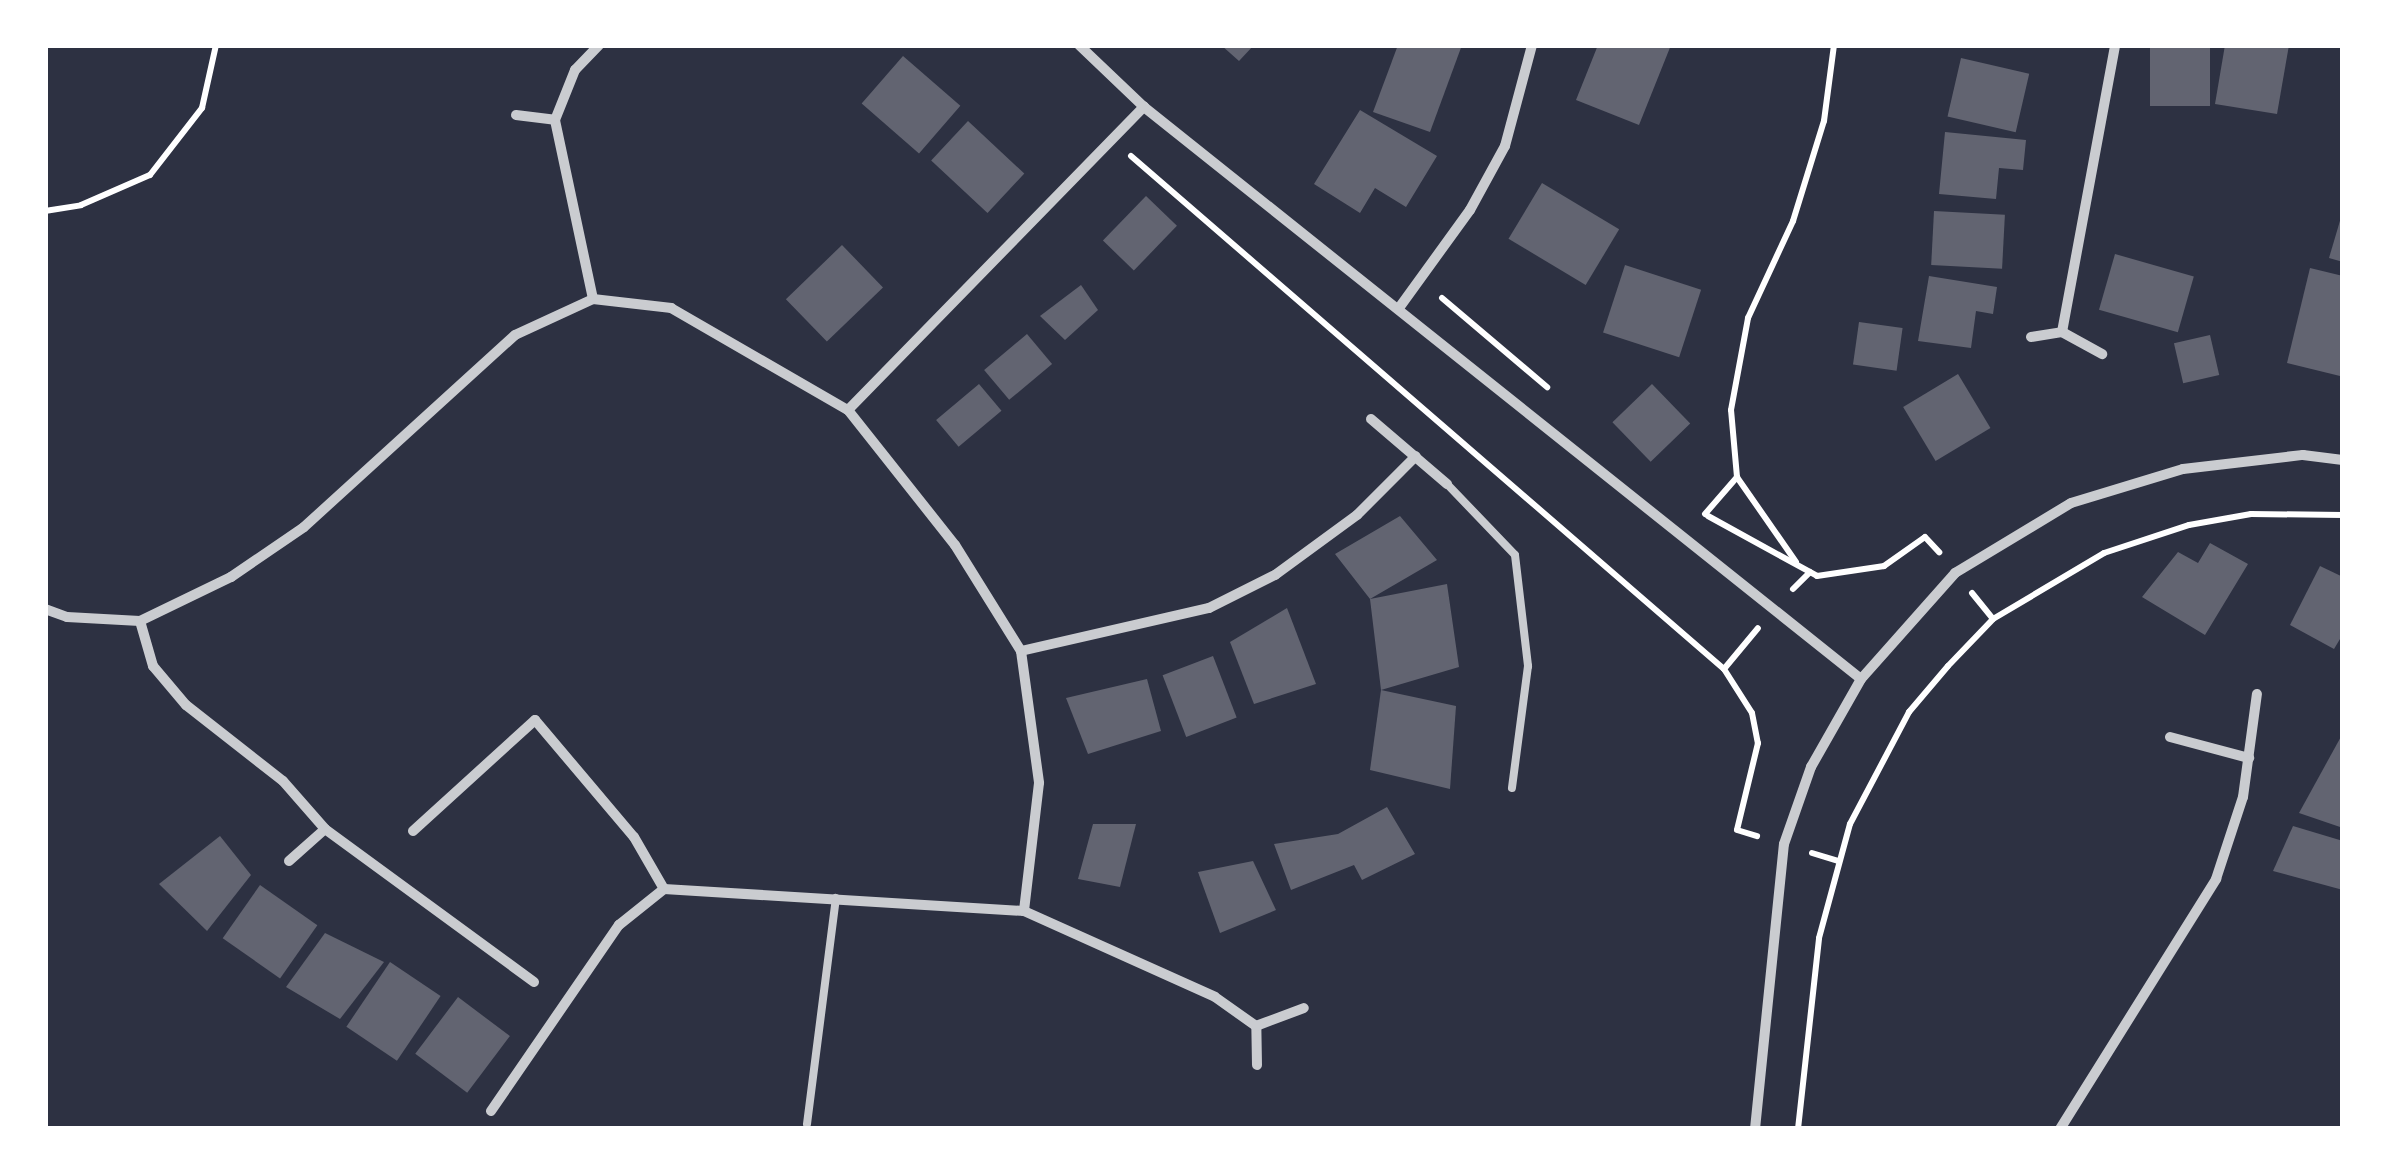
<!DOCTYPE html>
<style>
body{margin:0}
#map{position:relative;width:2388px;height:1174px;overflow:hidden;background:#2d3142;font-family:Montserrat,sans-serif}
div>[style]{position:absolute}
.building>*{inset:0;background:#626471;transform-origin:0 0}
.path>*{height:6px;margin:-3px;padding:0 3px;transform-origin:3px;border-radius:3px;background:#fff}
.service>*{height:8px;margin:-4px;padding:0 4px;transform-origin:4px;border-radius:4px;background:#caccd0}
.minor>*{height:10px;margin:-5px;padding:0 5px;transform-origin:5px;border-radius:5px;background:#caccd0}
span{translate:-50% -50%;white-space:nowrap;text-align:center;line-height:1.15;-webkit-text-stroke:8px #fff;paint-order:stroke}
.frame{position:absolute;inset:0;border:48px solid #fff;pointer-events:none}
</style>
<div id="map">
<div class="building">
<div style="clip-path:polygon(1221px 45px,1254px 45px,1239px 61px)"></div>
<div style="clip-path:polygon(1398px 45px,1462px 45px,1430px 132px,1373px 112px)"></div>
<div style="clip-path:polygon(1598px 45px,1671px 45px,1639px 125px,1576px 100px)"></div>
<div style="left:2150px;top:45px;width:60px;height:61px"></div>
<div style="clip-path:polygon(2225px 45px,2289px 45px,2277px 114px,2215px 104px)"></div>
<div style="left:903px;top:56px;width:76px;height:63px;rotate:41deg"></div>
<div style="left:1961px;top:58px;width:70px;height:60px;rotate:13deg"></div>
<div style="clip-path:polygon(1360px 110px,1437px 156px,1406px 207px,1375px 188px,1360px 213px,1314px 184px)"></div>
<div style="left:968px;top:121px;width:77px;height:54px;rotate:43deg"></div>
<div style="clip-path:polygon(1945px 132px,2026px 140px,2023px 170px,1999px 168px,1996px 199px,1939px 194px)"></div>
<div style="left:1542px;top:183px;width:90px;height:65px;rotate:31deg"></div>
<div style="left:1146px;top:196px;width:43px;height:62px;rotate:44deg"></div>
<div style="left:1934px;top:211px;width:71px;height:54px;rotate:3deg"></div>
<div style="clip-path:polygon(2342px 214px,2343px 214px,2343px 262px,2329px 258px)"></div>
<div style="left:842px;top:245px;width:59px;height:78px;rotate:46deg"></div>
<div style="left:2115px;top:254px;width:82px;height:58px;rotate:16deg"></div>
<div style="left:1625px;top:265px;width:80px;height:71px;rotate:18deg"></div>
<div style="clip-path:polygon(2310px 268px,2343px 276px,2340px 376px,2287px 363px)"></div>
<div style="clip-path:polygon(1929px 276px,1997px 287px,1993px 314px,1976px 311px,1971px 348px,1918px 341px)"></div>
<div style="clip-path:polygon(1081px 285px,1098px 310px,1065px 340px,1040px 316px)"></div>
<div style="left:1859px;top:322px;width:44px;height:43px;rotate:8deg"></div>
<div style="left:1027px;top:334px;width:39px;height:56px;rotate:50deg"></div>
<div style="left:2210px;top:335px;width:41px;height:37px;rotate:77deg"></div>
<div style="left:1958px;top:374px;width:63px;height:64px;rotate:59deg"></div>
<div style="left:979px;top:384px;width:35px;height:56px;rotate:50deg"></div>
<div style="left:1652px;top:384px;width:55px;height:55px;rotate:46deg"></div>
<div style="clip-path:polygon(1400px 516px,1437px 560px,1370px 599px,1447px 584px,1459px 667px,1381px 690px,1370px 599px,1335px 554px)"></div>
<div style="clip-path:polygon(2210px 543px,2248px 564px,2205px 635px,2142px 597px,2178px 552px,2198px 563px)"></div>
<div style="clip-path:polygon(2320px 566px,2343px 577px,2343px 634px,2334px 649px,2290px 625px)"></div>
<div style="clip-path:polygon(1287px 608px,1316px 684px,1254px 704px,1230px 642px)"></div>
<div style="left:1213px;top:656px;width:66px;height:54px;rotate:69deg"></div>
<div style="clip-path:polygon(1147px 679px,1161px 731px,1088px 754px,1066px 698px)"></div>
<div style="clip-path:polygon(1381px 690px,1456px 706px,1450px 789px,1370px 770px)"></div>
<div style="clip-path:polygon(2343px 733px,2343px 828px,2299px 813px)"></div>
<div style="clip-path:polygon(1387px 807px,1415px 854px,1362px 880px,1354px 865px,1291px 890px,1274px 844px,1338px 834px)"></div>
<div style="clip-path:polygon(1093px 824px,1136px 824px,1120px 887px,1078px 879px)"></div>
<div style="clip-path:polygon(2293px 826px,2343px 841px,2343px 890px,2273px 871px)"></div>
<div style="clip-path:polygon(220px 836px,251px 875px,207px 931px,159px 884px)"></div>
<div style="clip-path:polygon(1253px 861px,1276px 910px,1220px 933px,1198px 872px)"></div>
<div style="left:260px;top:885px;width:70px;height:65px;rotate:35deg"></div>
<div style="clip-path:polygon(325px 933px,384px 962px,340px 1019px,286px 987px)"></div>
<div style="left:390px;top:962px;width:61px;height:78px;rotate:34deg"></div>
<div style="left:458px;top:997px;width:65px;height:71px;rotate:37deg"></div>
</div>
<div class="path">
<div style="left:1131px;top:156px;width:784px;rotate:40.86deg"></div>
<div style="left:1724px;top:669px;width:52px;rotate:57.5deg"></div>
<div style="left:1752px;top:713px;width:31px;rotate:79deg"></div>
<div style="left:1758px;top:743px;width:89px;rotate:103.6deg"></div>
<div style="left:1737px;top:830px;width:21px;rotate:17deg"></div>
<div style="left:45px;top:211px;width:36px;rotate:-9deg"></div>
<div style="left:81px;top:205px;width:75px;rotate:-23.5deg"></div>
<div style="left:150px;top:175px;width:85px;rotate:-52.2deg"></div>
<div style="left:202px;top:108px;width:65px;rotate:-77.5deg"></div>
<div style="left:1442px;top:298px;width:138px;rotate:40.3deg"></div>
<div style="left:1705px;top:514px;width:49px;rotate:-49.1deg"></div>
<div style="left:1708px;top:516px;width:124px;rotate:28.8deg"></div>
<div style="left:1817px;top:576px;width:68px;rotate:-8.5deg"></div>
<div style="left:1884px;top:566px;width:50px;rotate:-35.3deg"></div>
<div style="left:1925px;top:537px;width:21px;rotate:47deg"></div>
<div style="left:1796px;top:562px;width:103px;rotate:-124.8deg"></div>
<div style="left:1737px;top:477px;width:67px;rotate:-95.1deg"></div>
<div style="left:1731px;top:410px;width:94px;rotate:-79.5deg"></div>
<div style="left:1748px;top:318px;width:107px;rotate:-65.1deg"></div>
<div style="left:1793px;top:221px;width:105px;rotate:-72.8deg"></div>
<div style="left:1824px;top:121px;width:77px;rotate:-82.5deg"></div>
<div style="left:1793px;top:589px;width:24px;rotate:-45deg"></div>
<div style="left:1972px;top:593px;width:33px;rotate:51deg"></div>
<div style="left:1724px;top:669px;width:53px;rotate:-50.3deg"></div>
<div style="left:1812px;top:853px;width:28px;rotate:17deg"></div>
<div style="left:1798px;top:1129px;width:192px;rotate:-83.7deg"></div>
<div style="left:1819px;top:938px;width:118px;rotate:-74.8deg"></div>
<div style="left:1850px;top:824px;width:127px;rotate:-62.2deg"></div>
<div style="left:1909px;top:712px;width:60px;rotate:-49.7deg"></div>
<div style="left:1948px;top:666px;width:65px;rotate:-46.2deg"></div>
<div style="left:1993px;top:619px;width:129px;rotate:-30.7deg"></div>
<div style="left:2104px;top:553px;width:89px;rotate:-18.2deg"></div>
<div style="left:2189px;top:525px;width:63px;rotate:-10.1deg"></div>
<div style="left:2251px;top:514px;width:92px;rotate:0.6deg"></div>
</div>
<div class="service">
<div style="left:1447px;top:484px;width:98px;rotate:46.2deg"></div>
<div style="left:1515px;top:555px;width:112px;rotate:83.3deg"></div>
<div style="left:1528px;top:666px;width:123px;rotate:97.5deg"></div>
<div style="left:807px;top:1124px;width:228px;rotate:-82.7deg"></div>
</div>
<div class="minor">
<div style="left:1079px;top:45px;width:90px;rotate:43.6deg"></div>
<div style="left:1144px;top:107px;width:917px;rotate:38.58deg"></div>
<div style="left:516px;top:115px;width:39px;rotate:7deg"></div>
<div style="left:593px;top:299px;width:183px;rotate:-102deg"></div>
<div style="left:555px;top:120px;width:54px;rotate:-68.2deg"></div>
<div style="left:575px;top:70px;width:35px;rotate:-46deg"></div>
<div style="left:1399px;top:308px;width:121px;rotate:-54.1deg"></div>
<div style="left:1470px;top:210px;width:73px;rotate:-61.3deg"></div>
<div style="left:1505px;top:146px;width:105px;rotate:-75deg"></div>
<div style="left:2062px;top:332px;width:292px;rotate:-79.5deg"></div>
<div style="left:2031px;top:337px;width:31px;rotate:-9deg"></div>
<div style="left:2062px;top:332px;width:46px;rotate:28.8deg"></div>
<div style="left:848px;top:410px;width:424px;rotate:-45.7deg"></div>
<div style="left:1371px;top:419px;width:100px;rotate:40.5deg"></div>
<div style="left:45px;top:609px;width:23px;rotate:20deg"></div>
<div style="left:67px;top:617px;width:73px;rotate:3.1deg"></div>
<div style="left:140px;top:621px;width:101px;rotate:-25.8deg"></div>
<div style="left:231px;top:577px;width:88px;rotate:-34.4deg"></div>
<div style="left:304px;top:527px;width:285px;rotate:-42.3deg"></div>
<div style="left:515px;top:335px;width:86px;rotate:-24.8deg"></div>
<div style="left:593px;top:299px;width:79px;rotate:6.6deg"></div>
<div style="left:671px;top:308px;width:204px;rotate:30deg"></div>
<div style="left:848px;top:410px;width:172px;rotate:51.6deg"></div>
<div style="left:955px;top:545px;width:125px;rotate:58.1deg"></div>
<div style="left:1021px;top:651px;width:133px;rotate:82.2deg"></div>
<div style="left:1039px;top:783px;width:129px;rotate:96.7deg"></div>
<div style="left:140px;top:621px;width:47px;rotate:73.9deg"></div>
<div style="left:153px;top:666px;width:51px;rotate:49.8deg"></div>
<div style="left:186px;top:705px;width:123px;rotate:38.1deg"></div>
<div style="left:283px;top:781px;width:64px;rotate:48.8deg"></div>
<div style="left:325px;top:829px;width:259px;rotate:36.2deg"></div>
<div style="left:1021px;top:651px;width:193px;rotate:-12.9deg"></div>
<div style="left:1209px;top:608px;width:74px;rotate:-26.6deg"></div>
<div style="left:1275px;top:575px;width:102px;rotate:-36.2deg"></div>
<div style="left:1357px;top:515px;width:83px;rotate:-45deg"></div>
<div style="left:2170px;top:737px;width:82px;rotate:14.9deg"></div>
<div style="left:413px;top:831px;width:165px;rotate:-42.3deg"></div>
<div style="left:535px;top:720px;width:153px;rotate:49.8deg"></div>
<div style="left:634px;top:837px;width:60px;rotate:60deg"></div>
<div style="left:289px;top:861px;width:48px;rotate:-41.6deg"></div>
<div style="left:1257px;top:1065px;width:39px;rotate:-91deg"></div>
<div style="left:1256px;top:1026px;width:51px;rotate:-20.6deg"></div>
<div style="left:491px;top:1111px;width:226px;rotate:-55.5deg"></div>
<div style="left:619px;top:925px;width:58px;rotate:-38.7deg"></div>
<div style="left:664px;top:889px;width:361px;rotate:3.5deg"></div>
<div style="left:1024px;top:911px;width:209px;rotate:24.2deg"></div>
<div style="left:1215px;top:997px;width:50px;rotate:35.3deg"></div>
<div style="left:1755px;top:1129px;width:286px;rotate:-84.2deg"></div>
<div style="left:1784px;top:844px;width:82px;rotate:-70.7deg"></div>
<div style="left:1811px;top:767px;width:101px;rotate:-60.4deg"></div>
<div style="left:1861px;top:679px;width:142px;rotate:-48.4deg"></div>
<div style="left:1955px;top:573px;width:135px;rotate:-31.1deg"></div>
<div style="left:2071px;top:503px;width:117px;rotate:-16.9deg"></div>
<div style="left:2183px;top:469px;width:121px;rotate:-6.7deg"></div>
<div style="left:2303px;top:455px;width:40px;rotate:7.1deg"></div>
<div style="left:2060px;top:1129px;width:295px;rotate:-58deg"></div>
<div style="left:2216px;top:879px;width:86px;rotate:-71.8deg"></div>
<div style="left:2243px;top:797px;width:104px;rotate:-82.3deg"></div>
</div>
<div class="frame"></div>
</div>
